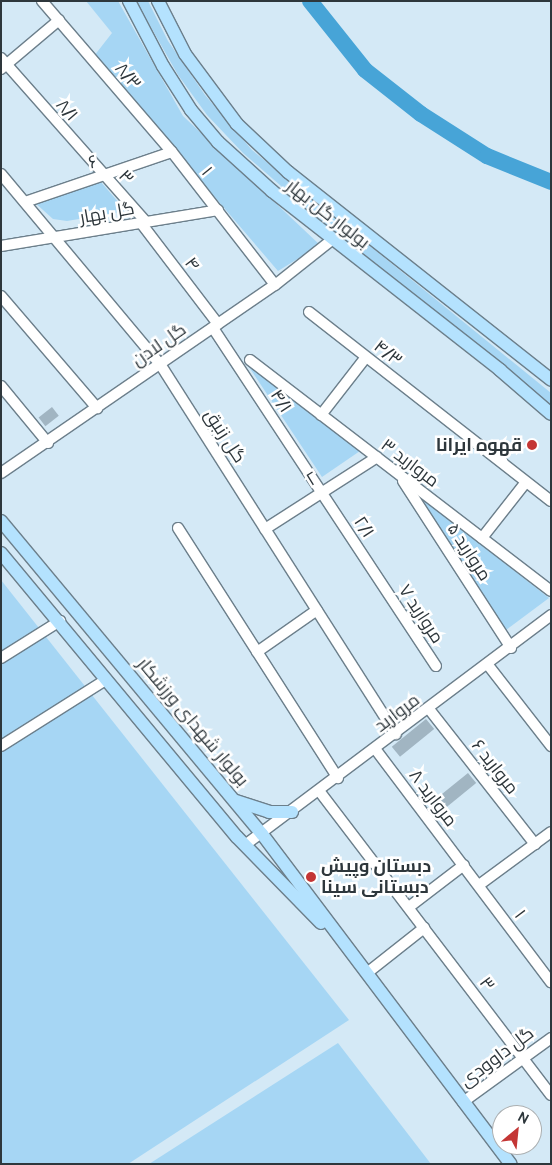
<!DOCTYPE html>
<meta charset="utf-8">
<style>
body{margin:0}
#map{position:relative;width:552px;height:1165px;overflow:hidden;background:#d4e9f6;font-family:Cabin,Cairo,sans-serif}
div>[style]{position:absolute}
.green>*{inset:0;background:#a6d6f4}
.river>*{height:16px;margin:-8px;padding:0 8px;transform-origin:8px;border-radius:8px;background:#47a4d7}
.building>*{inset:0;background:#a1b5c2;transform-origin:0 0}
.roads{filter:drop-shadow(1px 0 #6c7f8b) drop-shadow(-1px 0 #6c7f8b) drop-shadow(0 1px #6c7f8b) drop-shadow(0 -1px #6c7f8b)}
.minor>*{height:10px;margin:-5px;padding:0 5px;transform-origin:5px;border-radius:5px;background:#fff}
.major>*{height:12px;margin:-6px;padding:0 6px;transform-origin:6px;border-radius:6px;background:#b4e2fe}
.dots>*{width:14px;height:14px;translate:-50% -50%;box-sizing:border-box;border:2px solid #fff;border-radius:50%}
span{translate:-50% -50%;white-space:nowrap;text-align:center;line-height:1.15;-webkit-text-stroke:5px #fff;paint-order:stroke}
.street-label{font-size:18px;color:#2e373c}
.poi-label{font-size:18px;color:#2e373c;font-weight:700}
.right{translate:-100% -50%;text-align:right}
.left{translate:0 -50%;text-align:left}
.frame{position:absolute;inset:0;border:2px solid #2e373c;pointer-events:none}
.north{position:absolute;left:492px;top:1105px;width:50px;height:50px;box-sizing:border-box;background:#fff;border:1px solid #abafb1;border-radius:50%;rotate:28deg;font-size:14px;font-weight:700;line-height:20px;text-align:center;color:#2e373c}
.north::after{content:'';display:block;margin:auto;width:18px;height:22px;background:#c43635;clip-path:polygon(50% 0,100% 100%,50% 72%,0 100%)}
</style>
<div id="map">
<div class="green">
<div style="clip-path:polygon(86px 1px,118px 1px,183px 116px,320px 245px,278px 271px,94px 56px,112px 33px)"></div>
<div style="clip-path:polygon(136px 1px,148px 1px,168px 41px,205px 95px,252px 150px,551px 393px,551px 405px,349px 245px,243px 153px,207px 115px,178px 75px)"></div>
<div style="clip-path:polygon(100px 181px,126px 211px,67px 221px,53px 219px,33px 201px)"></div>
<div style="clip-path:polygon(247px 364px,360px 451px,322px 477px)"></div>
<div style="clip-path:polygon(419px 496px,549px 598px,506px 630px)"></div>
<div style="clip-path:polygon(1px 580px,349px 1020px,128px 1164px,1px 1164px)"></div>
<div style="clip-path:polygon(338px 1043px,431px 1164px,149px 1164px)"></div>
</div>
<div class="river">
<div style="left:310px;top:1px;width:88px;rotate:51.4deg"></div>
<div style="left:365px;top:70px;width:71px;rotate:38.2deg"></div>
<div style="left:421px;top:114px;width:78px;rotate:32.5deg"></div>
<div style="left:487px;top:156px;width:69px;rotate:22.1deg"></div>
</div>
<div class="building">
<div style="left:52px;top:407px;width:11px;height:17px;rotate:52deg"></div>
<div style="left:426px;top:719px;width:13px;height:44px;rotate:51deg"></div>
<div style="left:468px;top:773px;width:13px;height:45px;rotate:51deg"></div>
</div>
<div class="roads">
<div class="minor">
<div style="left:42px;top:1px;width:199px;rotate:49.3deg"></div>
<div style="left:172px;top:152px;width:168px;rotate:52.2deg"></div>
<div style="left:1px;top:58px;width:219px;rotate:48.5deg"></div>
<div style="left:1px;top:69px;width:76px;rotate:-40.2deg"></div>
<div style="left:1px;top:174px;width:248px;rotate:50.1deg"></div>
<div style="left:160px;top:364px;width:439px;rotate:57.5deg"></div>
<div style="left:25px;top:202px;width:155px;rotate:-18.8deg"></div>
<div style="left:141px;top:223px;width:127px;rotate:52.7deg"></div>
<div style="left:1px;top:246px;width:220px;rotate:-9.4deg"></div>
<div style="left:1px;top:296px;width:148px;rotate:49.4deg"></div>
<div style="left:309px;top:312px;width:307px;rotate:38deg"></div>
<div style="left:213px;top:328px;width:405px;rotate:56.6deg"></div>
<div style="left:250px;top:360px;width:379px;rotate:37.5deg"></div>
<div style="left:1px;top:386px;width:74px;rotate:50.5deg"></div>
<div style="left:321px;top:415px;width:73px;rotate:-52.2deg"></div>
<div style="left:1px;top:473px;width:332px;rotate:-34.5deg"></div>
<div style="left:275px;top:285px;width:74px;rotate:-38.4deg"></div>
<div style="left:403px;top:481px;width:199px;rotate:57.1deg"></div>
<div style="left:178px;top:528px;width:297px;rotate:57.4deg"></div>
<div style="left:265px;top:529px;width:133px;rotate:-32.7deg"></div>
<div style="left:482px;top:538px;width:71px;rotate:-51.8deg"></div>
<div style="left:257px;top:652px;width:73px;rotate:-35deg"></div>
<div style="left:1px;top:658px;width:70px;rotate:-32.1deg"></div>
<div style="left:488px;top:665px;width:103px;rotate:52.1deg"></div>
<div style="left:429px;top:709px;width:172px;rotate:51.9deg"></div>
<div style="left:1px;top:746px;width:125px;rotate:-32.3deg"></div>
<div style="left:376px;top:750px;width:291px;rotate:53deg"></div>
<div style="left:320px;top:792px;width:381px;rotate:52.7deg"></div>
<div style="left:245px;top:845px;width:383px;rotate:-36.9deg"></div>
<div style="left:479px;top:885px;width:89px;rotate:-36.4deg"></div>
<div style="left:409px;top:907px;width:69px;rotate:-37.4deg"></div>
<div style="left:367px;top:973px;width:73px;rotate:-38.3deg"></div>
<div style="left:463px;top:1102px;width:109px;rotate:-36deg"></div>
</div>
<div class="major">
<div style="left:129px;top:1px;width:73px;rotate:62.4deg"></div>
<div style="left:163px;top:66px;width:52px;rotate:57.5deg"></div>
<div style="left:191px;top:110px;width:42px;rotate:49.8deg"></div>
<div style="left:218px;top:142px;width:73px;rotate:42.2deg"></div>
<div style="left:272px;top:191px;width:290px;rotate:38.1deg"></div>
<div style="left:500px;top:370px;width:67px;rotate:40.8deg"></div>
<div style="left:158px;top:1px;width:59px;rotate:63deg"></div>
<div style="left:185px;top:54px;width:87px;rotate:53.4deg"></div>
<div style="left:237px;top:124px;width:70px;rotate:43.3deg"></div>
<div style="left:288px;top:172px;width:335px;rotate:38.3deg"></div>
<div style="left:1px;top:521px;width:408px;rotate:50.2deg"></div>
<div style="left:262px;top:834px;width:413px;rotate:53deg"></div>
<div style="left:1px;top:553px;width:369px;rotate:50.3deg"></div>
<div style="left:237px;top:837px;width:120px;rotate:45.7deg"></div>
<div style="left:236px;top:801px;width:35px;rotate:18deg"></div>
<div style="left:269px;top:812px;width:23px"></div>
</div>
</div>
<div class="dots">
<div style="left:532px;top:445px;background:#c43635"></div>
<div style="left:311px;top:877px;background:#c43635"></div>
</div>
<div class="street-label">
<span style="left:128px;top:76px;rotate:49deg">۸/۳</span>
<span style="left:67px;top:110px;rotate:49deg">۸/۱</span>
<span style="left:93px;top:162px;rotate:-19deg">۶</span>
<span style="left:207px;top:171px;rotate:51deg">۱</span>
<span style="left:126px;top:177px;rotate:47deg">۳</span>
<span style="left:107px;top:213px;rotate:-10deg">گل بهار</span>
<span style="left:328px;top:214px;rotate:38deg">بولوار گل بهار</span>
<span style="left:192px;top:264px;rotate:53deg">۴</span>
<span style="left:159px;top:345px;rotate:-35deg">گل لادن</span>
<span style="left:388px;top:353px;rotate:38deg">۴/۳</span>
<span style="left:281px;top:401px;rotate:57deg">۴/۱</span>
<span style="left:225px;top:436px;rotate:57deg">گل زنبق</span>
<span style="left:410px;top:463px;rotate:37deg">مروارید ۳</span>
<span style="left:312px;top:479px;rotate:-32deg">۲</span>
<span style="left:364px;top:527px;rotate:57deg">۲/۱</span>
<span style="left:469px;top:552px;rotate:57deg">مروارید ۵</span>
<span style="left:421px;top:614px;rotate:57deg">مروارید ۷</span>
<span style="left:397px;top:713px;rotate:-37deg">مروارید</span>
<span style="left:193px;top:722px;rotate:50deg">بولوار شهدای ورزشکار</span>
<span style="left:495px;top:767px;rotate:52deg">مروارید ۶</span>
<span style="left:433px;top:798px;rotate:53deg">مروارید ۸</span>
<span style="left:520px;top:914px;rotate:53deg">۱</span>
<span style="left:487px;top:984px;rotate:53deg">۳</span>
<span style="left:497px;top:1057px;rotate:-37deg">گل داوودی</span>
</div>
<div class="poi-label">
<span class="right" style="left:522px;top:445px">قهوه ایرانا</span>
<span class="left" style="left:321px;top:877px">دبستان وپیش<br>دبستانی سینا</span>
</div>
<div class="frame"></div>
<div class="north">N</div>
</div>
